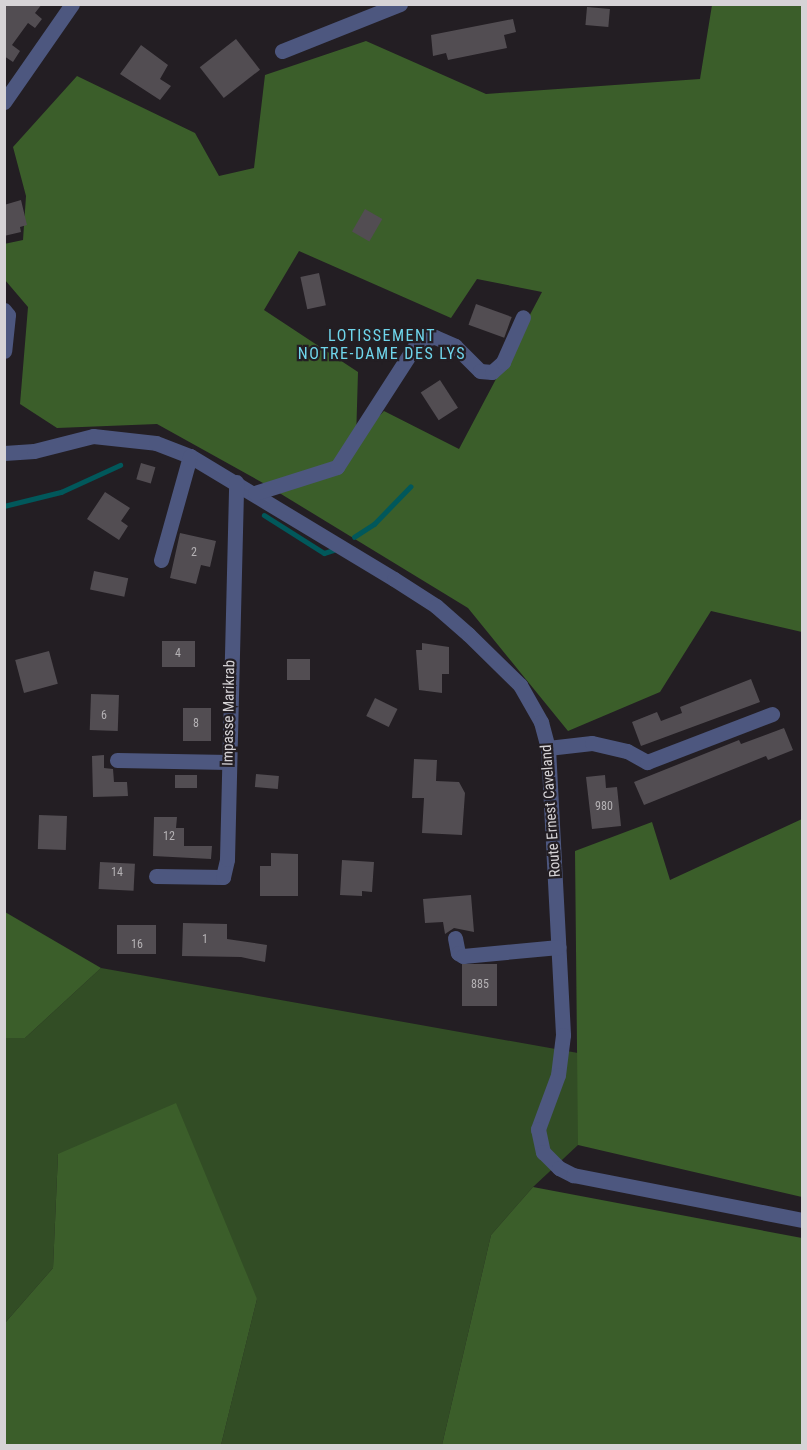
<!DOCTYPE html>
<style>
body{margin:0}
#map{position:relative;width:807px;height:1450px;overflow:hidden;background:#231e23;font-family:"Roboto Condensed",sans-serif}
div>[style]{position:absolute}
.green>*{inset:0;background:#324d25}
.forest>*{inset:0;background:#3b5e2a}
.stream>*{height:4.5px;margin:-2.25px;padding:0 2.25px;transform-origin:2.25px;border-radius:2.25px;background:#01585b}
.building>*{inset:0;background:#524d52;transform-origin:0 0}
.minor>*{height:15px;margin:-7.5px;padding:0 7.5px;transform-origin:7.5px;border-radius:7.5px;background:#4d577f}
span{translate:-50% -50%;white-space:nowrap;text-align:center;line-height:1.15;-webkit-text-stroke:4.5px #231e23;paint-order:stroke}
.number-label{font-size:12px;color:#b5b2b5}
.number-label span{-webkit-text-stroke-width:0}
.street-label{font-size:15px;color:#d6d3d6}
.neighbourhood-label{font-size:16px;color:#6fd6ec;letter-spacing:1.5px}
.frame{position:absolute;inset:0;border:6px solid #d6d3d6;pointer-events:none}
</style>
<div id="map">
<div class="green">
<div style="clip-path:polygon(101px 968px,578px 1053px,578px 1145px,533px 1187px,491px 1235px,442px 1445px,221px 1445px,257px 1299px,58px 1154px,53px 1268px,5px 1323px,5px 1038px,25px 1038px)"></div>
</div>
<div class="forest">
<div style="clip-path:polygon(evenodd,712px 5px,802px 5px,802px 632px,711px 611px,660px 692px,568px 731px,468px 608px,263px 483px,157px 424px,57px 428px,20px 404px,28px 307px,5px 280px,4px 244px,23px 240px,26px 196px,13px 147px,77px 76px,195px 133px,219px 176px,254px 168px,265px 75px,366px 41px,486px 94px,700px 79px,712px 5px,299px 251px,451px 318px,477px 279px,542px 292px,459px 449px,384px 411px,356px 440px,358px 372px,264px 310px,299px 251px)"></div>
<div style="clip-path:polygon(802px 819px,802px 1197px,578px 1145px,575px 851px,652px 822px,670px 880px)"></div>
<div style="clip-path:polygon(5px 912px,101px 968px,25px 1038px,5px 1038px)"></div>
<div style="clip-path:polygon(176px 1103px,257px 1299px,221px 1445px,5px 1445px,5px 1323px,53px 1268px,58px 1154px)"></div>
<div style="clip-path:polygon(533px 1187px,802px 1238px,802px 1445px,442px 1445px,491px 1235px)"></div>
</div>
<div class="stream">
<div style="left:4px;top:506px;width:59px;rotate:-13.8deg"></div>
<div style="left:61px;top:492px;width:65px;rotate:-24.6deg"></div>
<div style="left:264px;top:515px;width:71px;rotate:32.3deg"></div>
<div style="left:324px;top:553px;width:10px;rotate:-17deg"></div>
<div style="left:354px;top:537px;width:24px;rotate:-33deg"></div>
<div style="left:374px;top:524px;width:52px;rotate:-45.8deg"></div>
</div>
<div class="building">
<div style="clip-path:polygon(4px 4px,42px 4px,35px 13px,42px 19px,35px 28px,28px 23px,12px 45px,20px 51px,13px 62px,4px 56px)"></div>
<div style="left:587px;top:7px;width:23px;height:18px;rotate:5deg"></div>
<div style="clip-path:polygon(513px 19px,516px 32px,504px 35px,507px 48px,448px 60px,446px 53px,433px 56px,431px 35px)"></div>
<div style="left:236px;top:39px;width:39px;height:46px;rotate:52deg"></div>
<div style="clip-path:polygon(141px 45px,168px 65px,160px 79px,171px 86px,160px 100px,120px 74px)"></div>
<div style="clip-path:polygon(21px 200px,27px 225px,20px 227px,21px 232px,4px 236px,4px 205px)"></div>
<div style="left:365px;top:209px;width:20px;height:26px;rotate:30deg"></div>
<div style="left:319px;top:273px;width:33px;height:19px;rotate:78deg"></div>
<div style="left:476px;top:304px;width:38px;height:22px;rotate:20deg"></div>
<div style="left:440px;top:380px;width:33px;height:23px;rotate:57deg"></div>
<div style="left:141px;top:463px;width:15px;height:17px;rotate:16deg"></div>
<div style="clip-path:polygon(105px 492px,130px 508px,121px 521px,128px 526px,119px 540px,87px 519px)"></div>
<div style="clip-path:polygon(180px 533px,216px 541px,210px 567px,201px 565px,196px 584px,170px 578px)"></div>
<div style="left:94px;top:571px;width:35px;height:19px;rotate:12deg"></div>
<div style="left:162px;top:641px;width:33px;height:26px"></div>
<div style="clip-path:polygon(422px 643px,449px 647px,449px 674px,442px 674px,442px 693px,419px 690px,416px 650px,422px 650px)"></div>
<div style="left:49px;top:651px;width:34px;height:35px;rotate:75deg"></div>
<div style="left:310px;top:659px;width:21px;height:23px;rotate:90deg"></div>
<div style="clip-path:polygon(751px 679px,760px 702px,641px 746px,632px 722px,657px 712px,661px 721px,682px 713px,680px 707px)"></div>
<div style="left:91px;top:694px;width:28px;height:36px;rotate:2deg"></div>
<div style="left:375px;top:698px;width:25px;height:20px;rotate:26deg"></div>
<div style="left:183px;top:708px;width:28px;height:33px"></div>
<div style="clip-path:polygon(784px 728px,793px 750px,768px 760px,766px 756px,644px 805px,634px 782px,739px 740px,741px 744px)"></div>
<div style="clip-path:polygon(104px 755px,104px 768px,113px 769px,114px 782px,127px 782px,128px 796px,93px 797px,92px 756px)"></div>
<div style="clip-path:polygon(414px 759px,437px 760px,436px 781px,459px 782px,465px 793px,462px 835px,422px 833px,424px 798px,412px 798px)"></div>
<div style="left:256px;top:774px;width:23px;height:13px;rotate:5deg"></div>
<div style="left:175px;top:775px;width:22px;height:13px"></div>
<div style="clip-path:polygon(605px 775px,606px 788px,617px 787px,621px 826px,592px 829px,586px 777px)"></div>
<div style="left:39px;top:815px;width:28px;height:34px;rotate:2deg"></div>
<div style="clip-path:polygon(154px 817px,177px 817px,176px 828px,184px 828px,184px 846px,212px 846px,211px 859px,153px 856px)"></div>
<div style="clip-path:polygon(271px 853px,298px 854px,298px 896px,260px 896px,260px 866px,271px 866px)"></div>
<div style="clip-path:polygon(342px 860px,374px 862px,372px 892px,362px 891px,362px 896px,340px 895px)"></div>
<div style="left:100px;top:862px;width:35px;height:27px;rotate:3deg"></div>
<div style="clip-path:polygon(471px 895px,474px 932px,454px 928px,445px 934px,443px 922px,425px 923px,423px 899px)"></div>
<div style="clip-path:polygon(183px 923px,227px 924px,227px 939px,267px 945px,265px 962px,241px 957px,182px 956px)"></div>
<div style="left:117px;top:925px;width:39px;height:29px"></div>
<div style="left:497px;top:964px;width:42px;height:35px;rotate:90deg"></div>
</div>
<div class="minor">
<div style="left:282px;top:51px;width:127px;rotate:-21.7deg"></div>
<div style="left:4px;top:102px;width:119px;rotate:-55.2deg"></div>
<div style="left:4px;top:310px;width:6px;rotate:51deg"></div>
<div style="left:8px;top:315px;width:36px;rotate:96deg"></div>
<div style="left:4px;top:453px;width:30px;rotate:-4deg"></div>
<div style="left:34px;top:451px;width:61px;rotate:-14.3deg"></div>
<div style="left:93px;top:436px;width:63px;rotate:6.3deg"></div>
<div style="left:156px;top:443px;width:36px;rotate:21deg"></div>
<div style="left:190px;top:456px;width:238px;rotate:31.1deg"></div>
<div style="left:394px;top:579px;width:50px;rotate:32.7deg"></div>
<div style="left:436px;top:606px;width:43px;rotate:41.2deg"></div>
<div style="left:468px;top:634px;width:73px;rotate:44.4deg"></div>
<div style="left:520px;top:685px;width:43px;rotate:60.4deg"></div>
<div style="left:541px;top:722px;width:27px;rotate:75deg"></div>
<div style="left:548px;top:748px;width:287px;rotate:87deg"></div>
<div style="left:563px;top:1035px;width:40px;rotate:97.1deg"></div>
<div style="left:558px;top:1075px;width:58px;rotate:110.3deg"></div>
<div style="left:538px;top:1129px;width:24px;rotate:78deg"></div>
<div style="left:543px;top:1152px;width:23px;rotate:45deg"></div>
<div style="left:559px;top:1168px;width:16px;rotate:27deg"></div>
<div style="left:573px;top:1175px;width:233px;rotate:11.1deg"></div>
<div style="left:255px;top:493px;width:86px;rotate:-17.6deg"></div>
<div style="left:337px;top:467px;width:151px;rotate:-57.2deg"></div>
<div style="left:419px;top:340px;width:16px;rotate:-11deg"></div>
<div style="left:435px;top:337px;width:22px;rotate:24deg"></div>
<div style="left:455px;top:346px;width:35px;rotate:45deg"></div>
<div style="left:480px;top:371px;width:12px;rotate:5deg"></div>
<div style="left:492px;top:372px;width:15px;rotate:-42deg"></div>
<div style="left:503px;top:362px;width:49px;rotate:-66deg"></div>
<div style="left:161px;top:560px;width:108px;rotate:-74.4deg"></div>
<div style="left:548px;top:748px;width:44px;rotate:-6.5deg"></div>
<div style="left:592px;top:743px;width:36px;rotate:13deg"></div>
<div style="left:627px;top:751px;width:23px;rotate:29deg"></div>
<div style="left:647px;top:762px;width:134px;rotate:-21deg"></div>
<div style="left:117px;top:760px;width:112px;rotate:1deg"></div>
<div style="left:156px;top:876px;width:67px;rotate:0.9deg"></div>
<div style="left:223px;top:877px;width:18px;rotate:-77deg"></div>
<div style="left:227px;top:859px;width:377px;rotate:-88.6deg"></div>
<div style="left:455px;top:938px;width:15px;rotate:79deg"></div>
<div style="left:458px;top:953px;width:6px;rotate:31deg"></div>
<div style="left:463px;top:956px;width:96px;rotate:-5.4deg"></div>
</div>
<div class="number-label">
<span style="left:194px;top:553px">2</span>
<span style="left:178px;top:654px">4</span>
<span style="left:104px;top:716px">6</span>
<span style="left:196px;top:724px">8</span>
<span style="left:604px;top:807px">980</span>
<span style="left:169px;top:837px">12</span>
<span style="left:117px;top:873px">14</span>
<span style="left:205px;top:940px">1</span>
<span style="left:137px;top:945px">16</span>
<span style="left:480px;top:985px">885</span>
</div>
<div class="street-label">
<span style="left:229px;top:713px;rotate:-89deg">Impasse Marikrab</span>
<span style="left:551px;top:811px;rotate:-94deg">Route Ernest Caveland</span>
</div>
<div class="neighbourhood-label">
<span style="left:382px;top:345px">LOTISSEMENT<br>NOTRE-DAME DES LYS</span>
</div>
<div class="frame"></div>
</div>
